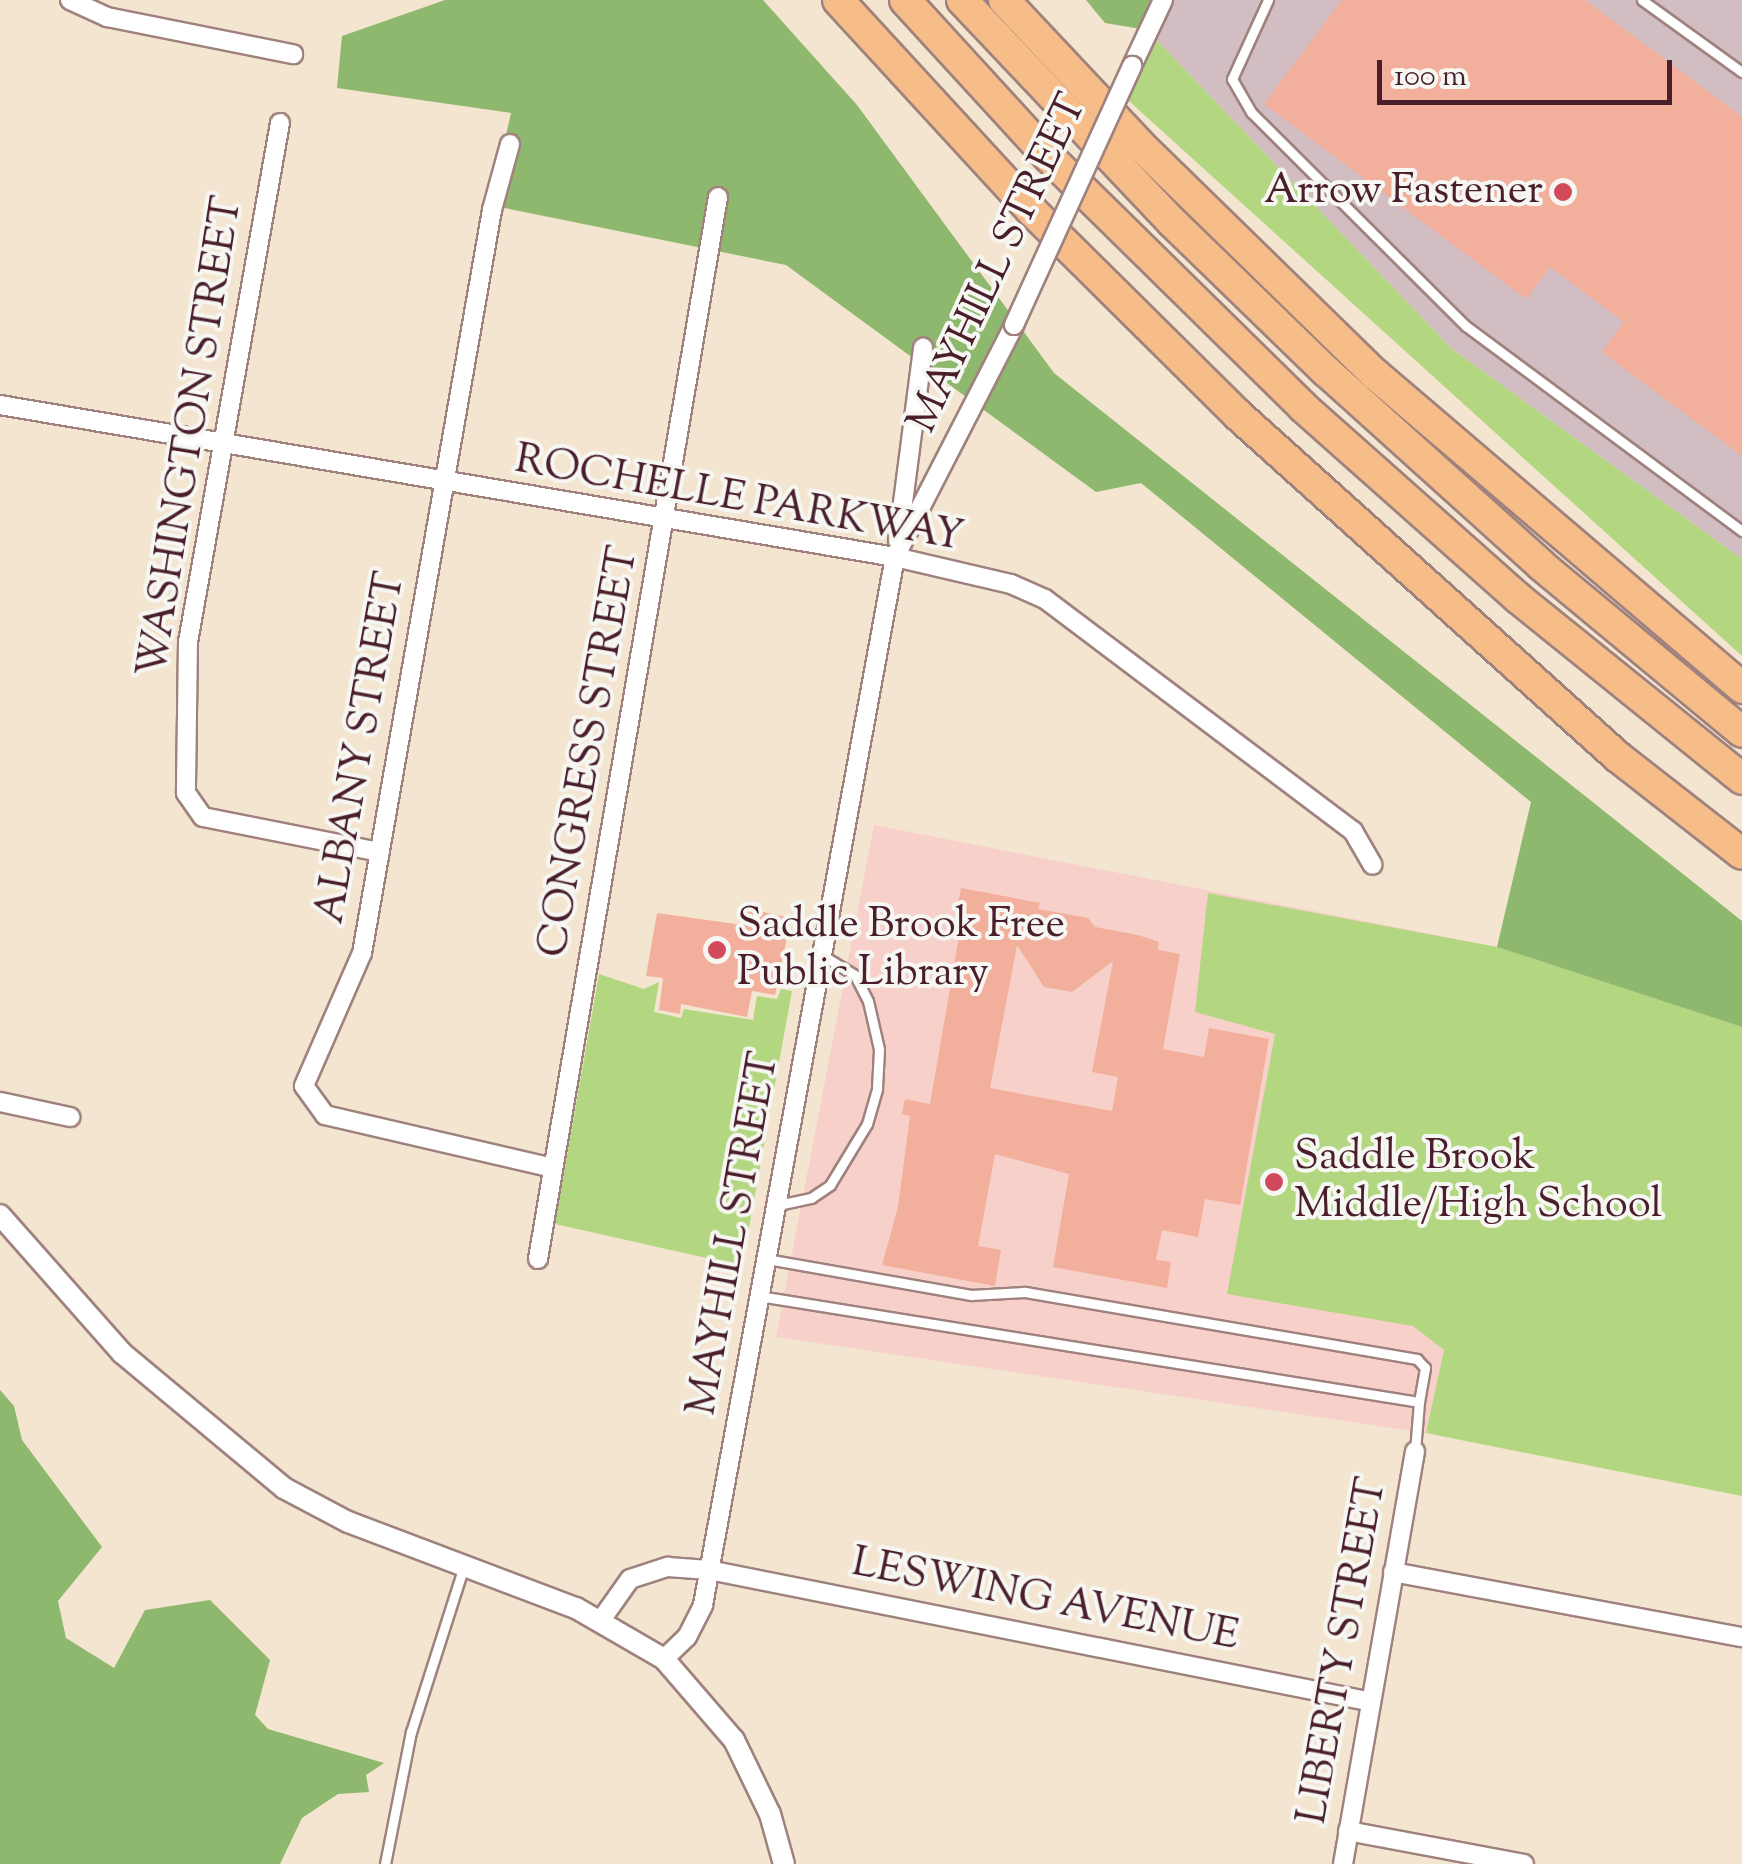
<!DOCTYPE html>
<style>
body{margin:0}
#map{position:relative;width:1742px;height:1864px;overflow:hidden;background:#f4e5d0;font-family:"Sorts Mill Goudy",serif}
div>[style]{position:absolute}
.built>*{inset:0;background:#f7d0ca}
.industrial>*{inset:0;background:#d2bec2}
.green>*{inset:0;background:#b3d780}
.forest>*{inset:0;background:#8eb86e}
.building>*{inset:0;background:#f2af9b}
.roads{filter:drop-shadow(2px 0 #9f827e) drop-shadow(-2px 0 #9f827e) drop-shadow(0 2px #9f827e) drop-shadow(0 -2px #9f827e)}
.service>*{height:9px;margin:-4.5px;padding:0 4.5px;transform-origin:4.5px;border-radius:4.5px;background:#fff}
.minor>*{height:18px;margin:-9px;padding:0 9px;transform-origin:9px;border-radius:9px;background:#fff}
.tertiary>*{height:20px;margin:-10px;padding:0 10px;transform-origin:10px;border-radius:10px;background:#fff}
.motorway>*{height:30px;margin:-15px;padding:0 15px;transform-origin:15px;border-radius:15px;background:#f7bd88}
.bridges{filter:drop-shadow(2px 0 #9f827e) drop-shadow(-2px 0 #9f827e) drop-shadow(0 2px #9f827e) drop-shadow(0 -2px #9f827e)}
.minor-bridge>*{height:18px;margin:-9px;padding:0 9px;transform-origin:9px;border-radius:9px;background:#fff}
.dots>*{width:28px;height:28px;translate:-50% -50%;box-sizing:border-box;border:5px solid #f6f6f2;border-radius:50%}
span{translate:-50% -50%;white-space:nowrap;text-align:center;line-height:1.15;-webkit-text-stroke:8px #f6f6f2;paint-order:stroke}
.poi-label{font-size:42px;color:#4a1f2b}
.right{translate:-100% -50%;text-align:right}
.left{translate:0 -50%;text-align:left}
.street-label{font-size:42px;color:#4a1f2b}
.scale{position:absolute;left:1377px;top:60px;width:295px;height:45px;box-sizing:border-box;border:5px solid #4a1f2b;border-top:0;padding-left:12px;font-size:30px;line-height:35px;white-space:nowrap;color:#4a1f2b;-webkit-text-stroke:8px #f6f6f2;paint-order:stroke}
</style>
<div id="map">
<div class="built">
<div style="clip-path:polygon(874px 825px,1497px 947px,1742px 1027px,1742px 1496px,1426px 1433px,776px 1337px)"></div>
</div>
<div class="industrial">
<div style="clip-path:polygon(1161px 0,1742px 0,1742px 559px,1452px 349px,1147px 30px)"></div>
</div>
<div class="green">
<div style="clip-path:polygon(1147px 30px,1452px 349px,1742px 559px,1742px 656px,1119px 92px)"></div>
<div style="clip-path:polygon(1208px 893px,1497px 947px,1742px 1027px,1742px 1496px,1426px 1433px,1444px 1350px,1413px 1326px,1227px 1294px,1275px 1034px,1195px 1012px)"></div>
<div style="clip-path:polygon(599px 974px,644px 989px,659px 982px,654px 1012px,681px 1018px,684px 1009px,753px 1020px,757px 996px,777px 999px,781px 989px,792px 991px,742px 1266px,555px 1224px)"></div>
</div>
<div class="forest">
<div style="clip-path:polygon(445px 0,763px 0,857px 105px,1054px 373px,1742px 921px,1742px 1027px,1497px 947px,1531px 802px,1141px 483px,1096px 492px,786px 265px,490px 205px,511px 113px,337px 88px,342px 36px)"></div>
<div style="clip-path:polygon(1086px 0,1161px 0,1147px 30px,1105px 23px)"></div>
<div style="clip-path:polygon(0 1390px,14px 1406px,22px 1440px,102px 1547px,58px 1601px,66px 1638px,114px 1668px,145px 1610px,210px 1600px,270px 1660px,255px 1715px,268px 1729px,384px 1763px,366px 1775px,369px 1792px,338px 1794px,302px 1818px,280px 1864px,0 1864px)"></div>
</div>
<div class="building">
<div style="clip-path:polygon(1342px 0,1585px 0,1742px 117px,1742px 456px,1602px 352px,1624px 322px,1550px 267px,1526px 299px,1264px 104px)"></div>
<div style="clip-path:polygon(evenodd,961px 888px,1040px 903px,1038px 909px,1088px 918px,1095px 927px,1138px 935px,1159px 942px,1158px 950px,1180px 954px,1163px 1049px,1204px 1057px,1209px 1028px,1269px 1039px,1240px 1205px,1205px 1199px,1198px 1237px,1162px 1230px,1156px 1260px,1171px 1262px,1167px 1288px,1053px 1267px,1069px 1174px,995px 1154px,978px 1246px,1001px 1250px,995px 1286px,882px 1265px,898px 1207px,910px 1116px,902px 1114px,905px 1099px,930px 1104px,962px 919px,955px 918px,961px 888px,1017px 945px,1044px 987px,1072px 992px,1113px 961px,1092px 1072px,1118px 1077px,1112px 1111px,990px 1088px,1017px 945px)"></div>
<div style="clip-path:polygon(745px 908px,791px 918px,775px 995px,752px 991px,747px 1017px,681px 1004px,680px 1014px,659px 1010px,663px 978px,646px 976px,657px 913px,743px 925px)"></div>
</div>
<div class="roads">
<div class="service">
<div style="left:1268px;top:0;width:87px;rotate:114.5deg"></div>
<div style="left:1232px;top:79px;width:39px;rotate:60deg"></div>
<div style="left:1252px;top:113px;width:302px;rotate:44.9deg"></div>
<div style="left:1466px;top:326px;width:344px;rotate:36.6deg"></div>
<div style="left:1642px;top:0;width:123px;rotate:35.8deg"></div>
<div style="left:778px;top:1205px;width:34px;rotate:-12deg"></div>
<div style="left:811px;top:1198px;width:23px;rotate:-34deg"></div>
<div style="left:830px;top:1185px;width:71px;rotate:-58.8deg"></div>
<div style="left:867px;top:1124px;width:37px;rotate:-74deg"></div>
<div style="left:877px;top:1088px;width:39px;rotate:-87deg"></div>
<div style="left:879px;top:1049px;width:49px;rotate:-102.9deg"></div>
<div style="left:868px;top:1001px;width:29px;rotate:-117deg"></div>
<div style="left:855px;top:975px;width:39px;rotate:-149deg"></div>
<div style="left:759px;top:1296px;width:668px;rotate:9.12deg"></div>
<div style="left:1419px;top:1402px;width:35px;rotate:-80deg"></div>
<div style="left:1425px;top:1368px;width:12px;rotate:-132deg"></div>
<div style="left:1417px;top:1359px;width:399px;rotate:-170.3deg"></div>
<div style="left:1024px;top:1292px;width:53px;rotate:176.8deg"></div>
<div style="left:971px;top:1295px;width:208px;rotate:-170deg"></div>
<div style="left:1415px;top:1451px;width:49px;rotate:-85.3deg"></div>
<div style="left:385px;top:1864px;width:135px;rotate:-78.9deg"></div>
<div style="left:411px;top:1732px;width:174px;rotate:-72.3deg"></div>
</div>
<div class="minor">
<div style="left:70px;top:0;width:41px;rotate:24.7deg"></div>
<div style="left:107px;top:17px;width:190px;rotate:11.3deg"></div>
<div style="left:1132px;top:66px;width:73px;rotate:-64.8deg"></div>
<div style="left:280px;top:123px;width:527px;rotate:100.05deg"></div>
<div style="left:188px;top:642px;width:151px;rotate:90.8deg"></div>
<div style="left:186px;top:793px;width:29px;rotate:55deg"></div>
<div style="left:203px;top:817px;width:180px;rotate:11.2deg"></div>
<div style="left:510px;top:144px;width:68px;rotate:105.3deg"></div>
<div style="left:492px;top:210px;width:754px;rotate:99.92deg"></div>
<div style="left:362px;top:953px;width:145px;rotate:113.6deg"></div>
<div style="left:304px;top:1086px;width:36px;rotate:54deg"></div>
<div style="left:325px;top:1115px;width:234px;rotate:13.1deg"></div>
<div style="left:0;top:405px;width:908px;rotate:9.64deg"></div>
<div style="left:895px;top:557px;width:119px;rotate:13.1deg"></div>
<div style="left:1011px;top:584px;width:37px;rotate:24deg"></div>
<div style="left:1045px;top:599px;width:386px;rotate:37deg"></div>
<div style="left:1353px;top:831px;width:39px;rotate:60deg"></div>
<div style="left:898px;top:541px;width:195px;rotate:-82.6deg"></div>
<div style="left:0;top:1102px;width:72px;rotate:12.1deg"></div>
<div style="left:538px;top:1259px;width:1077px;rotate:-80.38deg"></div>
<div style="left:1393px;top:1572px;width:355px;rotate:10.6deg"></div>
<div style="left:601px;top:1620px;width:50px;rotate:-54.7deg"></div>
<div style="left:630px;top:1579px;width:40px;rotate:-18deg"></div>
<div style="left:668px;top:1567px;width:41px;rotate:4.2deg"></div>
<div style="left:709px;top:1570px;width:671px;rotate:11.26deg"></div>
<div style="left:664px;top:1659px;width:32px;rotate:-44deg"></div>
<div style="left:687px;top:1637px;width:36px;rotate:-63deg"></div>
<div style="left:703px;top:1605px;width:1065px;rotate:-79.62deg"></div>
<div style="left:895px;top:557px;width:261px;rotate:-62.8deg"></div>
<div style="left:1348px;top:1831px;width:179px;rotate:10.6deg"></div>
<div style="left:1343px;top:1864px;width:419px;rotate:-80.1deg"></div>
</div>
<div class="tertiary">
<div style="left:0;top:1215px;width:184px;rotate:48.5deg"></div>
<div style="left:122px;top:1353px;width:211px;rotate:39.8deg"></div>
<div style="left:284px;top:1488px;width:72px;rotate:28deg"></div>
<div style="left:348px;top:1522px;width:244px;rotate:20.7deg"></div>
<div style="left:576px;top:1608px;width:102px;rotate:30.1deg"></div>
<div style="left:664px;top:1659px;width:107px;rotate:49.2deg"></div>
<div style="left:734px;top:1740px;width:82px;rotate:64.1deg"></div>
<div style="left:770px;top:1814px;width:52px;rotate:74.4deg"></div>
</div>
<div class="motorway">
<div style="left:838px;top:0;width:288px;rotate:47.4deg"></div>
<div style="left:1033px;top:212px;width:289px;rotate:44.7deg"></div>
<div style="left:1238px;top:415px;width:511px;rotate:41.99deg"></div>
<div style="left:1618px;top:757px;width:157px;rotate:38deg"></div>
<div style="left:905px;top:0;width:212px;rotate:47.5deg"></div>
<div style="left:1048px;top:156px;width:358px;rotate:44.5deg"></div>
<div style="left:1303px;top:407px;width:288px;rotate:41.6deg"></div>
<div style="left:1518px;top:598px;width:288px;rotate:38.9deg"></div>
<div style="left:962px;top:0;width:307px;rotate:46.6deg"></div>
<div style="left:1173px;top:223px;width:214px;rotate:44.1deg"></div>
<div style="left:1327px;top:372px;width:288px;rotate:42deg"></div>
<div style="left:1541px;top:565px;width:261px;rotate:39.7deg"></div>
<div style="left:1004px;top:0;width:197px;rotate:46.8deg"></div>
<div style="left:1139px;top:144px;width:331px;rotate:44.3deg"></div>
<div style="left:1376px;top:375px;width:482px;rotate:40.5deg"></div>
</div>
</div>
<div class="bridges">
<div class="minor-bridge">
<div style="left:1014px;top:325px;width:285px;rotate:-65.5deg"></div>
</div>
</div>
<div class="dots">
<div style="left:1563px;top:192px;background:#d1495b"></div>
<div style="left:717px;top:950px;background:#d1495b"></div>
<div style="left:1274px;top:1182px;background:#d1495b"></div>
</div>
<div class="poi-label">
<span class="right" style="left:1543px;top:192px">Arrow Fastener</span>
<span class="left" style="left:737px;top:950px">Saddle Brook Free<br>Public Library</span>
<span class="left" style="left:1294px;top:1182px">Saddle Brook<br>Middle/High School</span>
</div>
<div class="street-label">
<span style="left:999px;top:264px;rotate:-65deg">MAYHILL STREET</span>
<span style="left:192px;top:437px;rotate:-81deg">WASHINGTON STREET</span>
<span style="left:739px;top:500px;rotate:10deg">ROCHELLE PARKWAY</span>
<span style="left:362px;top:748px;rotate:-80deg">ALBANY STREET</span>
<span style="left:590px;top:752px;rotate:-80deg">CONGRESS STREET</span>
<span style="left:735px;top:1234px;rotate:-80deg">MAYHILL STREET</span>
<span style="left:1045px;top:1601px;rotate:11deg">LESWING AVENUE</span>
<span style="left:1344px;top:1651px;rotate:-80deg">LIBERTY STREET</span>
</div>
<div class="scale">100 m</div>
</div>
